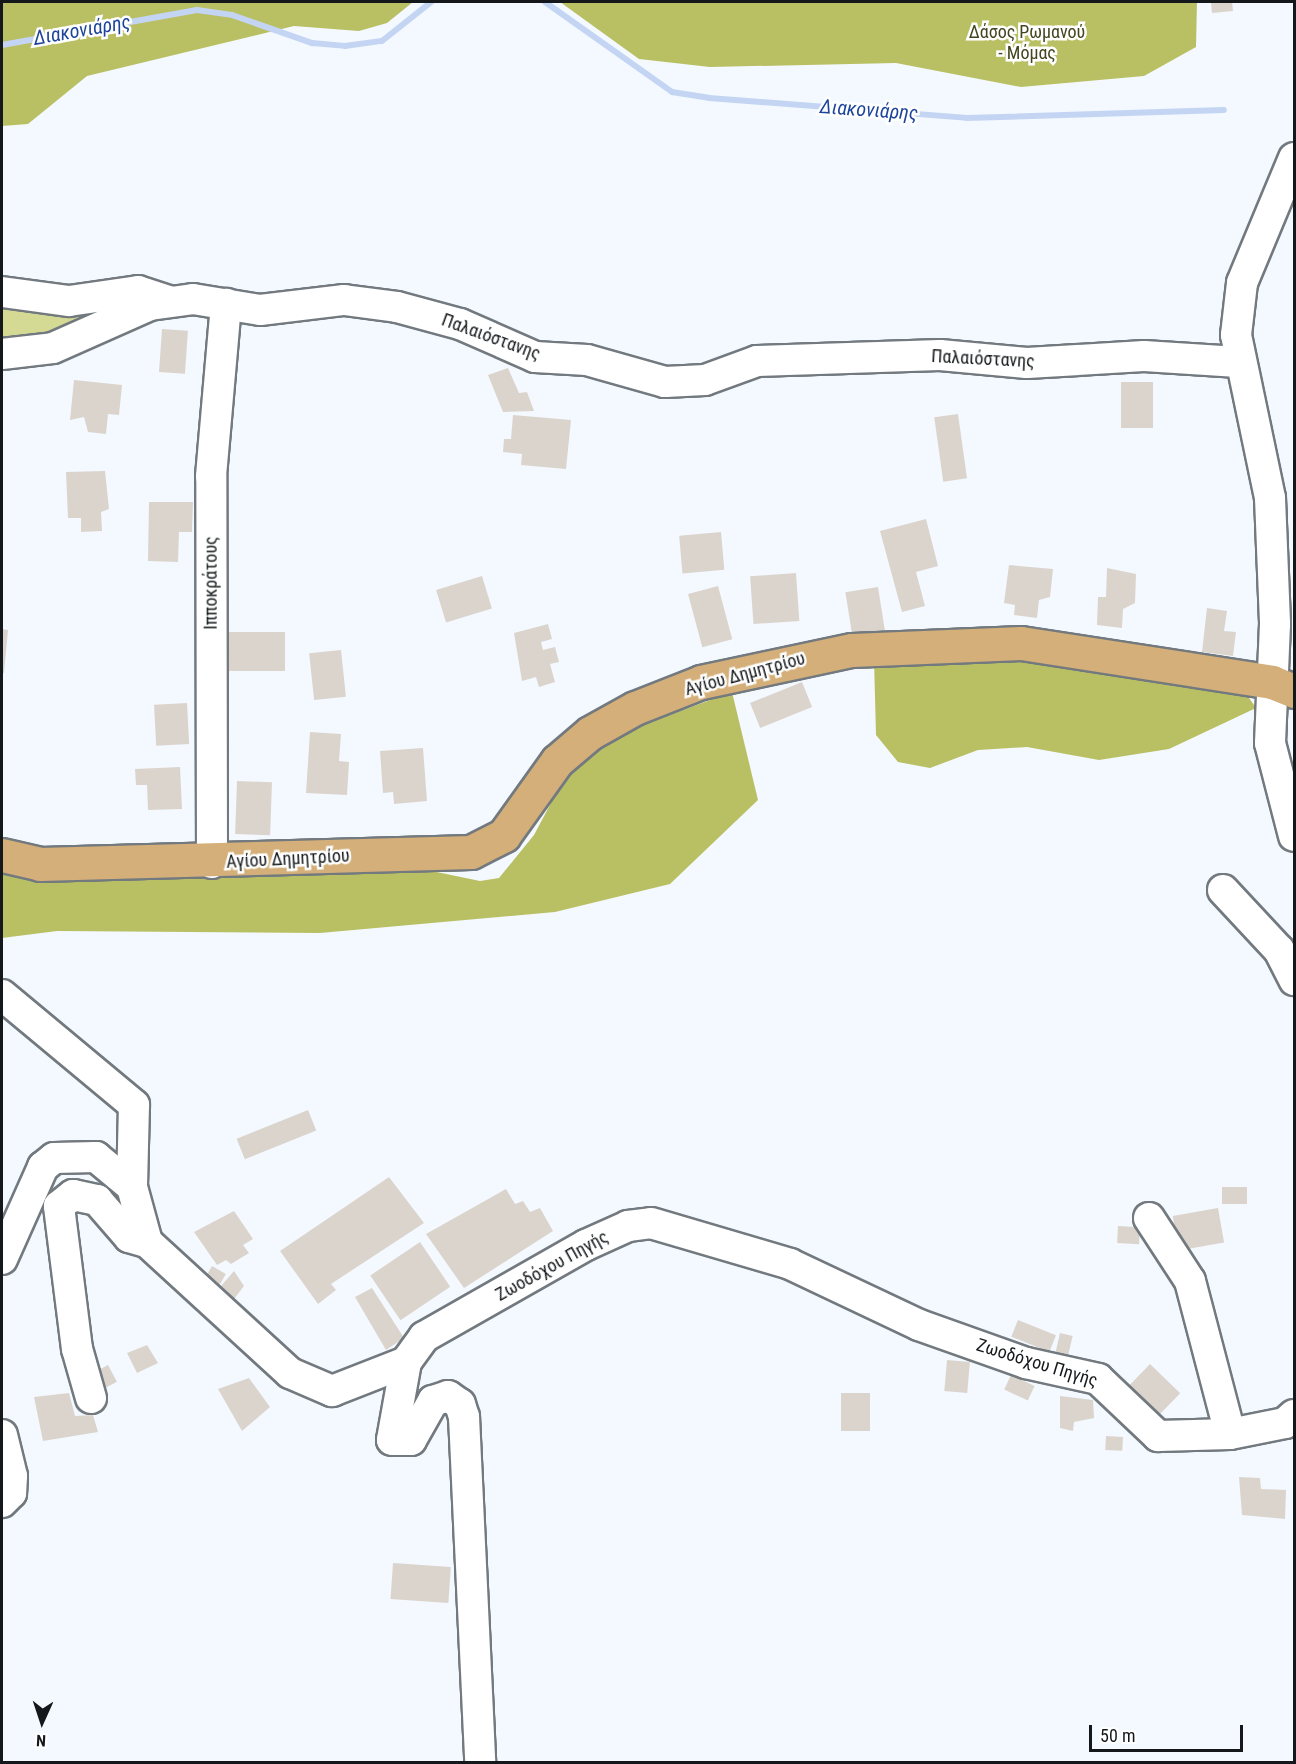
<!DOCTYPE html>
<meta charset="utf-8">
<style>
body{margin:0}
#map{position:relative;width:1296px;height:1764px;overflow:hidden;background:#f3f9ff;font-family:"Roboto Condensed",sans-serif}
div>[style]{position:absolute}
.green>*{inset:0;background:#d4da94}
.forest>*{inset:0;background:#b9c063}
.stream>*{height:6px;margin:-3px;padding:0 3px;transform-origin:3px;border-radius:3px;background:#c4d5f4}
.building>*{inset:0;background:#dbd4cd;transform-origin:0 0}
.roads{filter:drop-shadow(2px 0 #72797f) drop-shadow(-2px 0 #72797f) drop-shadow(0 2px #72797f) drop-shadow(0 -2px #72797f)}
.minor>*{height:30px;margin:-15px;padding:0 15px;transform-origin:15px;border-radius:15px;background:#fff}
.major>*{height:33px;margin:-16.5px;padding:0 16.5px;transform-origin:16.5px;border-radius:16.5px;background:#d4af79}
span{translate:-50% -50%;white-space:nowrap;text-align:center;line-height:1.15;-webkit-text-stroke:5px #fff;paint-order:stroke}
.park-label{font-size:18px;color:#43451e}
.street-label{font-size:18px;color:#15181a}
.water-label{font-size:20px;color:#1c449a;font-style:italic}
.frame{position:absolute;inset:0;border:3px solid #15181a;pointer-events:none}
.north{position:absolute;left:12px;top:1692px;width:60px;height:60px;-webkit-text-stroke:4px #fff;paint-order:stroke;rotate:183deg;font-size:16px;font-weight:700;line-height:24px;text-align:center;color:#15181a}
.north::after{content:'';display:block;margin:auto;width:21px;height:27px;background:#15181a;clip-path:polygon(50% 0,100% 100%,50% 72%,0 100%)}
.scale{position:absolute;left:1089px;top:1725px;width:154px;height:27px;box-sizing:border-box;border:3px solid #15181a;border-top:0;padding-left:8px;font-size:18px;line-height:21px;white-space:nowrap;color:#15181a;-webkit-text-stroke:4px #fff;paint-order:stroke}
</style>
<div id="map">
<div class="green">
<div style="clip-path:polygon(2px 297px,106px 306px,70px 334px,2px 341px)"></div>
</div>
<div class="forest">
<div style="clip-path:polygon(2px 2px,413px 2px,387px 23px,359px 31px,294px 26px,87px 76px,28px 124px,2px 126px)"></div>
<div style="clip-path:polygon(560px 2px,1197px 2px,1196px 47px,1144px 76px,1021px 87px,896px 63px,710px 67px,639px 59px)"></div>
<div style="clip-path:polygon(992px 651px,1247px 695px,1256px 708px,1169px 749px,1099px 760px,1027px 747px,978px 750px,930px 768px,898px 762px,876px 735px,874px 659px)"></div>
<div style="clip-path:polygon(732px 692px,758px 800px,670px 884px,555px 912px,320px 933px,57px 931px,2px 938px,2px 868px,427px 870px,480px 881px,499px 878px,534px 835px,560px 786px,607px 738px)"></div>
</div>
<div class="stream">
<div style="left:545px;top:2px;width:156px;rotate:35.3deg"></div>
<div style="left:672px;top:92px;width:37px;rotate:9deg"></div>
<div style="left:709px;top:98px;width:259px;rotate:4.4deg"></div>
<div style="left:967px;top:118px;width:257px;rotate:-1.8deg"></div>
<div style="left:2px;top:45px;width:198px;rotate:-10.2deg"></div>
<div style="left:197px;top:10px;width:35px;rotate:8deg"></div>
<div style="left:232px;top:15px;width:85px;rotate:19.3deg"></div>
<div style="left:312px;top:43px;width:33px;rotate:5deg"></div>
<div style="left:345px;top:46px;width:37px;rotate:-8deg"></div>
<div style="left:382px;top:41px;width:63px;rotate:-38.5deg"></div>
</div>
<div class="building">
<div style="clip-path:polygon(1211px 2px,1232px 2px,1233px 11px,1212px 13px)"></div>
<div style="left:162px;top:329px;width:26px;height:43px;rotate:4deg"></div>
<div style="clip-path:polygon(508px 368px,519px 393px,527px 392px,534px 411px,503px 412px,488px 375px)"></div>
<div style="clip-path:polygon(74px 380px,122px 385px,119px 415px,108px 414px,106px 434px,88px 432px,84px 417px,70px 420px)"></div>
<div style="left:1121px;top:382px;width:32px;height:46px"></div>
<div style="left:958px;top:414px;width:65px;height:24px;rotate:82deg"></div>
<div style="clip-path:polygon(513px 415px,571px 420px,566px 469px,521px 465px,522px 454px,503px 452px,504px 439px,511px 439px)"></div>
<div style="clip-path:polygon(105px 471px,109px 509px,101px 512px,102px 531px,81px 532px,81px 518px,68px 518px,66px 472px)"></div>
<div style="clip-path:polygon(149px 502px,193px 502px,192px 532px,179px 532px,178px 562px,148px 561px)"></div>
<div style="clip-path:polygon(926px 519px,938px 566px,916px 572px,925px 606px,902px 612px,880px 531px)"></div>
<div style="left:721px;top:532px;width:38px;height:42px;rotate:85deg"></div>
<div style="clip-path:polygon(1009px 565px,1053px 569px,1050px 597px,1039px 600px,1037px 618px,1014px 615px,1015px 605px,1004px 603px)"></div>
<div style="clip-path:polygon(1107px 568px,1136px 574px,1135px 603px,1123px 609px,1122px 628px,1097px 625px,1098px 597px,1106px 597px)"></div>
<div style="left:796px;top:573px;width:48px;height:46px;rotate:86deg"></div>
<div style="left:482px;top:576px;width:34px;height:48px;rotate:73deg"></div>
<div style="left:718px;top:586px;width:55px;height:31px;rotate:75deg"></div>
<div style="left:878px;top:587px;width:49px;height:33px;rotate:81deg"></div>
<div style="clip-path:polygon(1207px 608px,1227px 611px,1224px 631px,1236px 632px,1233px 656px,1202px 652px)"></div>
<div style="clip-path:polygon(548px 624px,552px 639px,541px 642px,543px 650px,555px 647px,559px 662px,550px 664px,555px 682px,539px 687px,536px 677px,522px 681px,514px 633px)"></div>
<div style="clip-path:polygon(2px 629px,8px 630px,4px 673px,2px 673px)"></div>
<div style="left:226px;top:632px;width:59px;height:39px"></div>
<div style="left:341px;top:650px;width:47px;height:32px;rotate:84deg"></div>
<div style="left:802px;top:682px;width:27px;height:56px;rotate:68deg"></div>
<div style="left:187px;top:703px;width:41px;height:33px;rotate:87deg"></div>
<div style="clip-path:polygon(310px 732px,341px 734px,339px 761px,349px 762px,347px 795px,306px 793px)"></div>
<div style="clip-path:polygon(423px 748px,427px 801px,394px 804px,393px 792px,383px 793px,380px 751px)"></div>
<div style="clip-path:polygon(180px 767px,182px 809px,148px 810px,147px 785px,136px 785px,135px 769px)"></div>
<div style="left:237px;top:781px;width:35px;height:53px;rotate:2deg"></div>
<div style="left:308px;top:1110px;width:22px;height:77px;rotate:68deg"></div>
<div style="clip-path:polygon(389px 1177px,424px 1223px,331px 1284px,336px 1290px,318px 1304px,280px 1251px)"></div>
<div style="left:1247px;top:1187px;width:17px;height:25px;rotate:90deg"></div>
<div style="clip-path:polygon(506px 1189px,515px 1204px,523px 1201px,530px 1212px,540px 1208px,553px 1231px,464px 1288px,426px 1234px)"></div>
<div style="left:1218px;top:1208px;width:35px;height:46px;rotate:80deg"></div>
<div style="clip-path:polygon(234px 1211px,253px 1239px,243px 1245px,249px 1253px,231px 1264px,226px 1260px,217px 1265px,194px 1232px)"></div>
<div style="left:1118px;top:1226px;width:22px;height:17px;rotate:3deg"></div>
<div style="left:420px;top:1242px;width:54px;height:60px;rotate:56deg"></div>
<div style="left:212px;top:1266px;width:16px;height:18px;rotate:30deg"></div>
<div style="clip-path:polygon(234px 1271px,244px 1286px,234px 1299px,221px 1286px)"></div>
<div style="clip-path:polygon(372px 1288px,404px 1338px,386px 1350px,355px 1297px)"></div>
<div style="left:1018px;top:1320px;width:41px;height:18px;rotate:22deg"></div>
<div style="left:1060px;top:1333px;width:13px;height:32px;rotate:13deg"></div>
<div style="clip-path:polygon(147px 1345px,158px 1363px,137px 1373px,127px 1353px)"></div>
<div style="left:947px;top:1360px;width:23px;height:31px;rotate:5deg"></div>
<div style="left:1150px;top:1364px;width:42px;height:35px;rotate:44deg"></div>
<div style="left:108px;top:1365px;width:19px;height:18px;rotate:62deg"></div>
<div style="left:1011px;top:1375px;width:26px;height:16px;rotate:25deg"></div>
<div style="clip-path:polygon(249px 1378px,270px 1407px,242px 1431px,218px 1389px)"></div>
<div style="clip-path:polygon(69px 1393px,75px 1416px,93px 1415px,98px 1432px,43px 1441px,34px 1397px)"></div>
<div style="left:841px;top:1393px;width:29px;height:38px"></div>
<div style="clip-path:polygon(1060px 1396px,1093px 1400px,1094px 1418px,1074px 1422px,1073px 1431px,1060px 1428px)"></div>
<div style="left:1106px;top:1436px;width:17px;height:14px;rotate:3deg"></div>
<div style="clip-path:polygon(1239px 1477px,1260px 1478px,1261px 1489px,1286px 1490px,1285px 1519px,1242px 1515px)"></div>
<div style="left:393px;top:1563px;width:58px;height:36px;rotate:4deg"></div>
</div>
<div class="roads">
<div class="minor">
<div style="left:1294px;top:158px;width:135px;rotate:112.6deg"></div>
<div style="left:1242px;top:283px;width:52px;rotate:96.6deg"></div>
<div style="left:1236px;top:335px;width:167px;rotate:78.2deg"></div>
<div style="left:1270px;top:498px;width:126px;rotate:87.7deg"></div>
<div style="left:1275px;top:624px;width:119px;rotate:92.4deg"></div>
<div style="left:1270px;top:743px;width:96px;rotate:75.5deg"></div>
<div style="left:2px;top:292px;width:68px;rotate:7.7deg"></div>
<div style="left:69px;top:301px;width:70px;rotate:-8.2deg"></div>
<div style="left:138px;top:291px;width:33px;rotate:18deg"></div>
<div style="left:2px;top:354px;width:51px;rotate:-6.7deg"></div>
<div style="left:53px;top:348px;width:106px;rotate:-23.9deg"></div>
<div style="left:150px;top:305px;width:43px;rotate:-7.9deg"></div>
<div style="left:193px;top:299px;width:68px;rotate:9.3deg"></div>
<div style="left:260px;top:310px;width:85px;rotate:-6.8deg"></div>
<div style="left:344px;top:300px;width:53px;rotate:7.5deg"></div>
<div style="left:397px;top:307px;width:65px;rotate:15.1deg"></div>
<div style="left:460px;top:324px;width:82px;rotate:23.7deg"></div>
<div style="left:535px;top:357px;width:52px;rotate:3.3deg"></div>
<div style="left:587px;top:360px;width:81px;rotate:15.8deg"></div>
<div style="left:665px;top:382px;width:40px;rotate:-2.9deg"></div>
<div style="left:705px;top:380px;width:55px;rotate:-20.1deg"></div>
<div style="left:757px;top:361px;width:183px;rotate:-1.9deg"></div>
<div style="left:940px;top:355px;width:87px;rotate:5.3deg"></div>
<div style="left:1027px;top:363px;width:117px;rotate:-3.4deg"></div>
<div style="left:1144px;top:356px;width:94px;rotate:3.7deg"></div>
<div style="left:212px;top:863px;width:387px;rotate:-90.1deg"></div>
<div style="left:211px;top:476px;width:173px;rotate:-85deg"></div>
<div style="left:1223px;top:890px;width:82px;rotate:47deg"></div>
<div style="left:1279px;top:950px;width:34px;rotate:63deg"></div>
<div style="left:2px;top:995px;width:172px;rotate:39.8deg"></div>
<div style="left:134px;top:1105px;width:82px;rotate:91.4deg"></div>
<div style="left:132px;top:1187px;width:57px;rotate:74.7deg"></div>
<div style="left:147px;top:1242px;width:194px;rotate:42.5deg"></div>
<div style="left:290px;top:1373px;width:46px;rotate:23.2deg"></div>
<div style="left:332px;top:1391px;width:79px;rotate:-21.4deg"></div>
<div style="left:406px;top:1362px;width:31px;rotate:-54deg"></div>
<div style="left:424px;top:1337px;width:186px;rotate:-29.6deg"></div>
<div style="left:586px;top:1245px;width:46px;rotate:-24.3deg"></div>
<div style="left:628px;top:1226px;width:23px;rotate:-7deg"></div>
<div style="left:651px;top:1223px;width:145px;rotate:16.4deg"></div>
<div style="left:790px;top:1264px;width:143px;rotate:25.3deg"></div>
<div style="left:919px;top:1325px;width:114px;rotate:19.6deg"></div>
<div style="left:1026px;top:1363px;width:74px;rotate:12.5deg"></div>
<div style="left:1098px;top:1379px;width:83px;rotate:43.5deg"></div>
<div style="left:1158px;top:1436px;width:72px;rotate:-1.6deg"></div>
<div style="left:1230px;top:1434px;width:56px;rotate:-11.3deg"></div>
<div style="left:1285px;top:1423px;width:12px;rotate:-42deg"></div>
<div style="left:1149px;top:1218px;width:75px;rotate:56.9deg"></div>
<div style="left:1190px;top:1281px;width:158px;rotate:75.3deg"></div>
<div style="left:2px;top:1259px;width:101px;rotate:-66deg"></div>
<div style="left:43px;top:1167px;width:14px;rotate:-39deg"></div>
<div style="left:54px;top:1158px;width:42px;rotate:-1.4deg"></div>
<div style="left:96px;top:1157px;width:47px;rotate:39.8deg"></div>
<div style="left:406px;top:1362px;width:79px;rotate:100.2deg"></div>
<div style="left:392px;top:1440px;width:19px"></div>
<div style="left:411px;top:1440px;width:45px;rotate:-60.6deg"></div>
<div style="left:433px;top:1401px;width:16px;rotate:-18deg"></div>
<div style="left:448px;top:1396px;width:14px;rotate:34deg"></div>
<div style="left:460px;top:1404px;width:14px;rotate:73deg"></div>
<div style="left:464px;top:1417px;width:345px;rotate:87.3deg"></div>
<div style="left:91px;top:1398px;width:51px;rotate:-105.9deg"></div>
<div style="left:77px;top:1349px;width:144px;rotate:-97.2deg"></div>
<div style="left:59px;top:1206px;width:18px;rotate:-38deg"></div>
<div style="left:73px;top:1195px;width:25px;rotate:12deg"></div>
<div style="left:97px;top:1200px;width:49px;rotate:49.1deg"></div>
<div style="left:129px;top:1237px;width:19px;rotate:16deg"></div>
<div style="left:2px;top:1435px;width:42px;rotate:76.3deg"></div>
<div style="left:12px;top:1476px;width:17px;rotate:93deg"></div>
<div style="left:11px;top:1493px;width:13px;rotate:135deg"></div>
</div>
<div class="major">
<div style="left:2px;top:855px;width:39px;rotate:13deg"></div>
<div style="left:40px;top:864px;width:431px;rotate:-1.6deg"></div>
<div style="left:471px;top:852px;width:37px;rotate:-27deg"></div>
<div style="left:504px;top:835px;width:91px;rotate:-54.4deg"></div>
<div style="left:557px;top:761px;width:43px;rotate:-40.3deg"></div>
<div style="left:590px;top:733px;width:51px;rotate:-29.1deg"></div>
<div style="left:635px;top:708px;width:71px;rotate:-21.5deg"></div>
<div style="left:701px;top:682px;width:154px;rotate:-12deg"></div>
<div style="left:852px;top:650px;width:169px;rotate:-2.4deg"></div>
<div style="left:1021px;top:643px;width:254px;rotate:8.8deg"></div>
<div style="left:1272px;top:682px;width:24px;rotate:22deg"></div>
</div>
</div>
<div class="park-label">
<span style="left:1027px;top:43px">Δάσος Ρωμανού<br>- Μόμας</span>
</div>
<div class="street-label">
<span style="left:491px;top:337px;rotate:20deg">Παλαιόστανης</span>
<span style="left:983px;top:359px;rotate:3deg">Παλαιόστανης</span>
<span style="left:211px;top:583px;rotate:-90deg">Ιπποκράτους</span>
<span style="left:745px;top:674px;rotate:-15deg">Αγίου Δημητρίου</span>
<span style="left:288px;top:859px;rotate:-3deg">Αγίου Δημητρίου</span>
<span style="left:552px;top:1266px;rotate:-29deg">Ζωοδόχου Πηγής</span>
<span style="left:1037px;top:1363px;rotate:17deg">Ζωοδόχου Πηγής</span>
</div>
<div class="water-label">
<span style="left:82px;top:30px;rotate:-10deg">Διακονιάρης</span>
<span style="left:869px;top:110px;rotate:4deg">Διακονιάρης</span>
</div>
<div class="frame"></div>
<div class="north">N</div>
<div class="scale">50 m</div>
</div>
